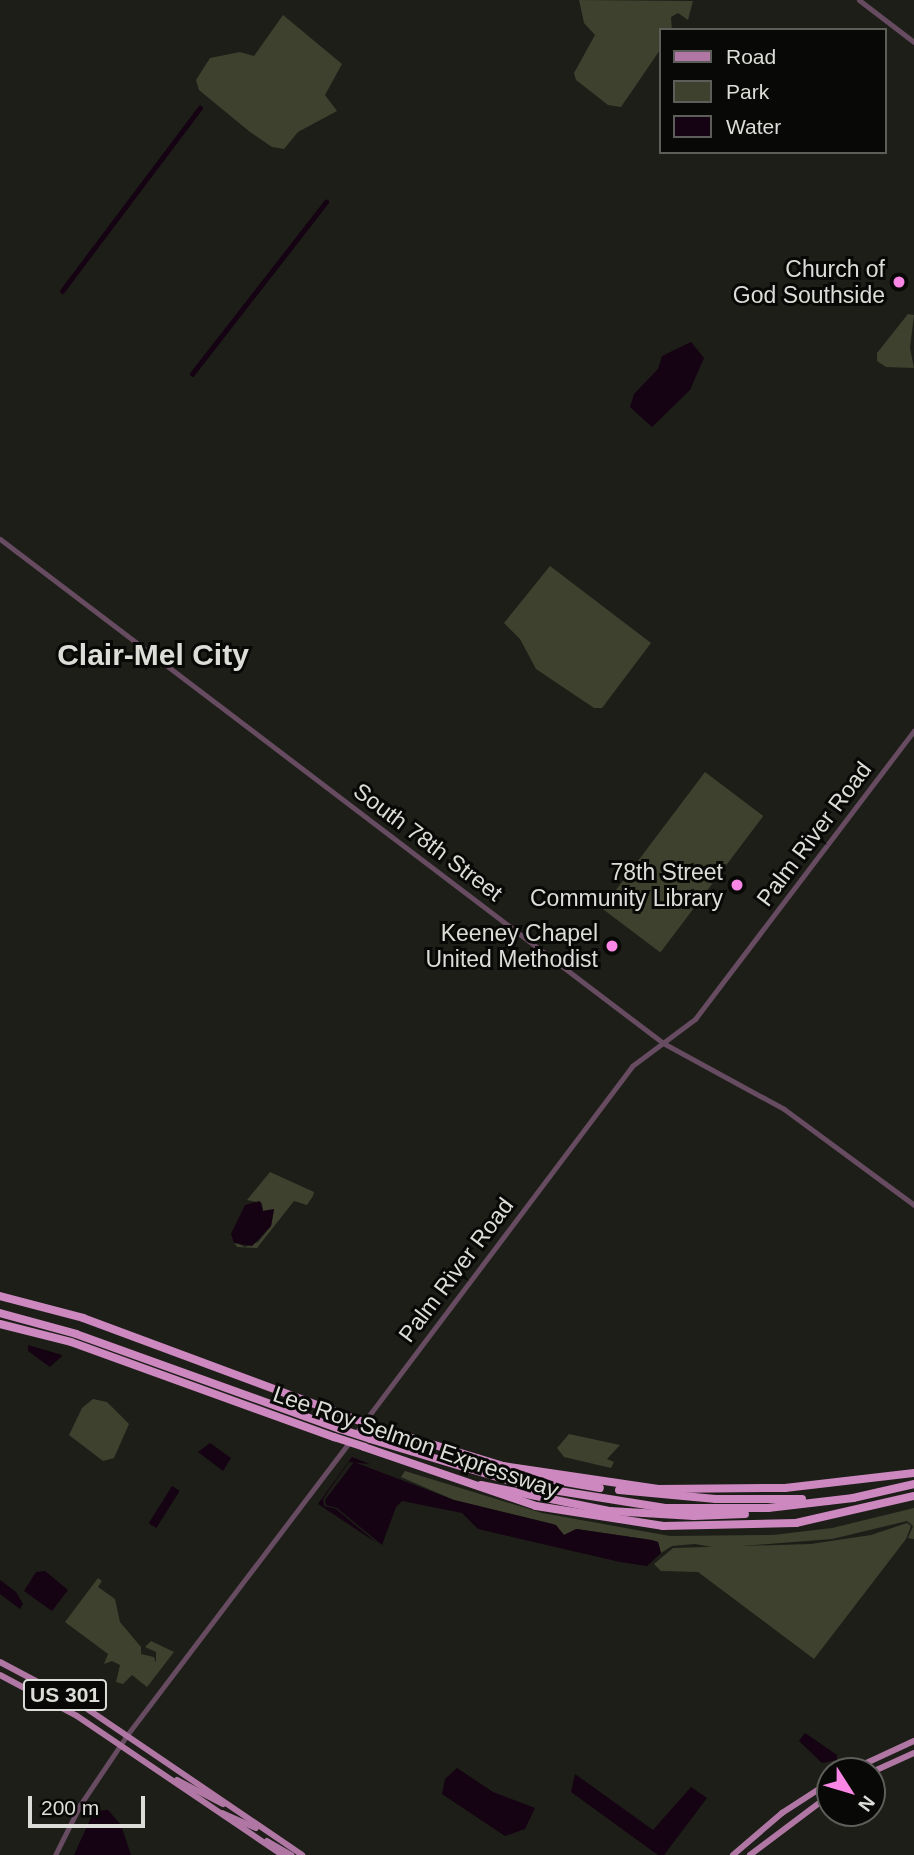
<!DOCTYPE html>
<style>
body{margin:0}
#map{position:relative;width:914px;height:1855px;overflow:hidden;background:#1d1e18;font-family:Arial,sans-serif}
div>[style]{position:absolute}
.green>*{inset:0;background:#3e412e;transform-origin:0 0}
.water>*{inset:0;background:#150212;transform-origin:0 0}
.canal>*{height:4.5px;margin:-2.25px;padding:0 2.25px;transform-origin:2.25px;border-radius:2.25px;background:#150212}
.tertiary>*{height:5px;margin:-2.5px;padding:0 2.5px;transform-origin:2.5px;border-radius:2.5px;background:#674b61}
.primary>*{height:6px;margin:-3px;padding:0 3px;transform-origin:3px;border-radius:3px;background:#b077a5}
.motorway>*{height:8px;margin:-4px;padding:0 4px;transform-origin:4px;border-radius:4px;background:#cd88c0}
.motorway-bridge>*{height:8px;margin:-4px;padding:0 4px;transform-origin:4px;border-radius:4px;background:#cd88c0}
.dots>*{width:19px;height:19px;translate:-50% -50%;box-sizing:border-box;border:4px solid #080806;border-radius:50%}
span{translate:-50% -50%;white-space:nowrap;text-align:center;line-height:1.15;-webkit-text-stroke:6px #080806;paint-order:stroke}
.shield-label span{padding:2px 5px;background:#080806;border:2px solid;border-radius:5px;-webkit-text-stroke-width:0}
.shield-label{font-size:21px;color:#dcddd9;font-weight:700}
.poi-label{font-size:23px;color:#dcddd9}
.right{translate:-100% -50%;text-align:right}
.street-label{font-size:23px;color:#dcddd9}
.district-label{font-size:30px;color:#dcddd9;font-weight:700}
.legend{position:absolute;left:659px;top:28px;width:228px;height:126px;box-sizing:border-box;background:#080806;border:2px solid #5d5d5a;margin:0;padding:9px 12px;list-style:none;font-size:21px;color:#dcddd9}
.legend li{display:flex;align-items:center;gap:14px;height:35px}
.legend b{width:35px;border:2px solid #5d5d5a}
.north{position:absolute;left:816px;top:1757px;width:70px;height:70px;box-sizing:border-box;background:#080806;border:2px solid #5d5d5a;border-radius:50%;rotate:127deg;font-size:19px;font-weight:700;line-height:28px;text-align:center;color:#dcddd9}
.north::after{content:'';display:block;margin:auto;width:24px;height:32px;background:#fa87e6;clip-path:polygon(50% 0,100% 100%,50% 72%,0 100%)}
.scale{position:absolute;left:28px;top:1796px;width:117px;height:32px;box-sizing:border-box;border:4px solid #dcddd9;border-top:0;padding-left:9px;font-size:21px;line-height:24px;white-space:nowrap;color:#dcddd9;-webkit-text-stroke:5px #080806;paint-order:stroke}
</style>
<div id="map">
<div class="green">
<div style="clip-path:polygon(579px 0,693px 1px,688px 20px,678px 13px,671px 17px,672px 30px,660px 30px,660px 50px,621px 107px,608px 105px,576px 80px,574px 73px,595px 35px,584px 23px)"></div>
<div style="clip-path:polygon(283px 15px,342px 64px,325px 95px,337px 111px,298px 132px,284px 149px,272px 147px,250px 132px,199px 90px,196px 80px,210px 58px,240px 52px,254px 56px)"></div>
<div style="clip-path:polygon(908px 314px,914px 315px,910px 348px,914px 368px,886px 367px,877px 361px,877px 353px)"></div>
<div style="clip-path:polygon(550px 566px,651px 643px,602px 708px,594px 708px,536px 669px,520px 639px,504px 623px)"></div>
<div style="left:705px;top:772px;width:73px;height:171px;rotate:37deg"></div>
<div style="clip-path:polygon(270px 1172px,314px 1192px,313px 1196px,307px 1205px,294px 1201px,257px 1248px,237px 1247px,233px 1241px,245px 1247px,258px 1242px,271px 1226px,274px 1210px,263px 1211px,262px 1203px,247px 1200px)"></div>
<div style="clip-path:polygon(93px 1399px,107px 1402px,129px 1424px,114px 1458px,103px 1461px,69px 1435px,82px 1408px)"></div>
<div style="clip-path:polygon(569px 1434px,620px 1445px,607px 1459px,614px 1462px,611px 1468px,564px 1457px,557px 1448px)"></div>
<div style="clip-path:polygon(405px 1471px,542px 1513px,670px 1536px,773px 1535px,832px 1528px,914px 1508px,914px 1539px,908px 1538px,913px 1526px,907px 1521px,832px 1539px,717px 1548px,695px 1544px,672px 1546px,661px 1553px,658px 1542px,652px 1540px,577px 1529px,564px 1535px,553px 1524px,454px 1500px,401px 1477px)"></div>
<div style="clip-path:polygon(907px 1523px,911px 1526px,906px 1539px,814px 1659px,698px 1572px,661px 1571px,654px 1564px,673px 1548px,811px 1544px,871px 1535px)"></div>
<div style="clip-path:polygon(98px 1578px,102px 1581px,98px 1587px,115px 1599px,120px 1622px,141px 1647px,141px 1654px,154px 1657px,156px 1663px,156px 1652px,145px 1647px,151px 1641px,174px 1652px,147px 1687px,132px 1675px,123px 1684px,116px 1682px,120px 1665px,112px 1661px,104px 1664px,108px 1654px,65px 1622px)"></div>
</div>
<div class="water">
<div style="clip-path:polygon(691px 342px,704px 358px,690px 390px,652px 427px,630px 407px,634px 394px,658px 369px,662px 356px)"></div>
<div style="clip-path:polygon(260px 1201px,263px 1211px,274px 1209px,271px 1226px,252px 1246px,234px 1243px,231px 1234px,245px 1205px)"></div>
<div style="clip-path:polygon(28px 1345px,62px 1355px,62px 1356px,50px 1367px,28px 1351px)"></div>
<div style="clip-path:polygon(210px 1443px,231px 1458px,223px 1471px,198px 1452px)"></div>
<div style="clip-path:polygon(352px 1457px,370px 1464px,349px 1462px,323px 1499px,324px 1506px,336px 1509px,377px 1543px,318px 1504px)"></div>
<div style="clip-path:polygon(354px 1462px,454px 1500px,556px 1525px,564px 1535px,576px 1529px,651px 1540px,658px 1542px,661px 1553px,647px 1566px,620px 1562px,478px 1529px,462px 1513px,402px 1501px,396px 1507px,382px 1545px,337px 1508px,326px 1505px,325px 1500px)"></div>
<div style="left:172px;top:1486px;width:9px;height:44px;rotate:32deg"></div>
<div style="clip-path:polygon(45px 1571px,68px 1590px,52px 1611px,24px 1591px,36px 1572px)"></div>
<div style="clip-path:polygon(0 1580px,16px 1592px,23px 1604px,20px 1609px,0 1594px)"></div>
<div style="clip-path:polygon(805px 1733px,837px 1755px,837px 1760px,822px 1763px,799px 1741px)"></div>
<div style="clip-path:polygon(457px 1768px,493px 1792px,535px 1808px,525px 1829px,505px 1836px,442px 1794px,445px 1779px)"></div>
<div style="clip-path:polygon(575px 1774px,653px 1830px,691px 1787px,707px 1798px,664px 1855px,658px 1855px,571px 1792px)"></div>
<div style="clip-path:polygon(108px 1810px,121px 1825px,131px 1855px,74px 1855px,94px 1811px)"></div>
</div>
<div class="canal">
<div style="left:62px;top:291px;width:229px;rotate:-53deg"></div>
<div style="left:192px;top:374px;width:218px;rotate:-52.1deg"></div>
</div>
<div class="tertiary">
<div style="left:859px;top:0;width:69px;rotate:37.4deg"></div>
<div style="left:0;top:539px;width:833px;rotate:37.24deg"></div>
<div style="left:663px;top:1043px;width:138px;rotate:28.6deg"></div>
<div style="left:784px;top:1109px;width:162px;rotate:36.4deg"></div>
<div style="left:355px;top:1434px;width:461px;rotate:-53deg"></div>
<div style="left:632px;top:1066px;width:79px;rotate:-36.7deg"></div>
<div style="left:695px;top:1019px;width:362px;rotate:-52.8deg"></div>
<div style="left:55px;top:1855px;width:56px;rotate:-63.4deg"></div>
<div style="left:80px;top:1805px;width:84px;rotate:-56.1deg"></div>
<div style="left:127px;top:1735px;width:368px;rotate:-52.8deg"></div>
</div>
<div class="primary">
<div style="left:0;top:1662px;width:94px;rotate:27.9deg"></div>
<div style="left:83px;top:1706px;width:265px;rotate:34.2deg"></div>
<div style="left:0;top:1675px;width:87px;rotate:28deg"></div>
<div style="left:77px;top:1716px;width:248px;rotate:34.1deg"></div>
<div style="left:849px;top:1771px;width:72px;rotate:-24.8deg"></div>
<div style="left:872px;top:1772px;width:46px;rotate:-24.3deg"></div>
<div style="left:177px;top:1780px;width:52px;rotate:27.6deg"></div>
<div style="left:222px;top:1813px;width:37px;rotate:24deg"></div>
<div style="left:267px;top:1841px;width:28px;rotate:30deg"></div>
<div style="left:733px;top:1855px;width:65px;rotate:-40.6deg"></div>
<div style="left:782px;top:1813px;width:57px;rotate:-32.9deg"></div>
<div style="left:750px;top:1855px;width:100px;rotate:-36.9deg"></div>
</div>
<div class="motorway">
<div style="left:0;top:1296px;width:86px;rotate:14.8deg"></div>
<div style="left:83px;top:1318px;width:284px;rotate:20.4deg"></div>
<div style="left:0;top:1313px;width:79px;rotate:15.4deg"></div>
<div style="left:76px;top:1334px;width:281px;rotate:19.8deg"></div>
<div style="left:0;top:1324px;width:73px;rotate:14.2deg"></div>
<div style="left:71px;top:1342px;width:280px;rotate:19.9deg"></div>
<div style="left:379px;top:1428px;width:130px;rotate:17deg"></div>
<div style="left:503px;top:1466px;width:157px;rotate:8.4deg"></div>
<div style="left:658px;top:1489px;width:127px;rotate:-0.5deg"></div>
<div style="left:785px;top:1488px;width:130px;rotate:-6.6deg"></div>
<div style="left:370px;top:1439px;width:165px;rotate:16.6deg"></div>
<div style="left:528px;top:1486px;width:139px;rotate:9.1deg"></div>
<div style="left:665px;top:1508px;width:103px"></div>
<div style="left:768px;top:1508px;width:86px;rotate:-6.7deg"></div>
<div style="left:853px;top:1498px;width:63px;rotate:-12.9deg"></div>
<div style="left:364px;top:1447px;width:182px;rotate:18.9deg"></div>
<div style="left:536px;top:1506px;width:129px;rotate:8.9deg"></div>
<div style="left:663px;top:1526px;width:133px;rotate:-1.3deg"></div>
<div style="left:796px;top:1523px;width:121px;rotate:-12.9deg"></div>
<div style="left:519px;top:1474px;width:82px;rotate:9.8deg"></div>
<div style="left:481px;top:1485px;width:132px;rotate:11.4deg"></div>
<div style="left:610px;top:1511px;width:84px;rotate:3.4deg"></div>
<div style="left:694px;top:1516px;width:51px;rotate:-2.2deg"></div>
<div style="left:619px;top:1490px;width:97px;rotate:5.3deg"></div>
<div style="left:716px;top:1499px;width:86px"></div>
</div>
<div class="motorway-bridge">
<div style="left:349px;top:1417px;width:32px;rotate:20deg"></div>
<div style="left:340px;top:1429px;width:32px;rotate:18deg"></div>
<div style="left:334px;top:1437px;width:32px;rotate:18deg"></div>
</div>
<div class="dots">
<div style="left:899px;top:282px;background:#fa87e6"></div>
<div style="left:737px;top:885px;background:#fa87e6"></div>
<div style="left:612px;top:946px;background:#fa87e6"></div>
</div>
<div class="shield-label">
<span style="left:65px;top:1695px">US 301</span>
</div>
<div class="poi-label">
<span class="right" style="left:885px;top:282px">Church of<br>God Southside</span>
<span class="right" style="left:723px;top:885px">78th Street<br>Community Library</span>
<span class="right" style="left:598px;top:946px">Keeney Chapel<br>United Methodist</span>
</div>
<div class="street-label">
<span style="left:814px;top:834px;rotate:-53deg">Palm River Road</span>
<span style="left:428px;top:842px;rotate:37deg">South 78th Street</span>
<span style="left:456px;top:1270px;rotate:-53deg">Palm River Road</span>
<span style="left:416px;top:1442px;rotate:19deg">Lee Roy Selmon Expressway</span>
</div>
<div class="district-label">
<span style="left:153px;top:655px">Clair-Mel City</span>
</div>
<ul class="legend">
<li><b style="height:9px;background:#b077a5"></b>Road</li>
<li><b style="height:19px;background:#3e412e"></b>Park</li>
<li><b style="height:19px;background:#150212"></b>Water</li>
</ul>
<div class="north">N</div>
<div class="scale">200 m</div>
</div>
